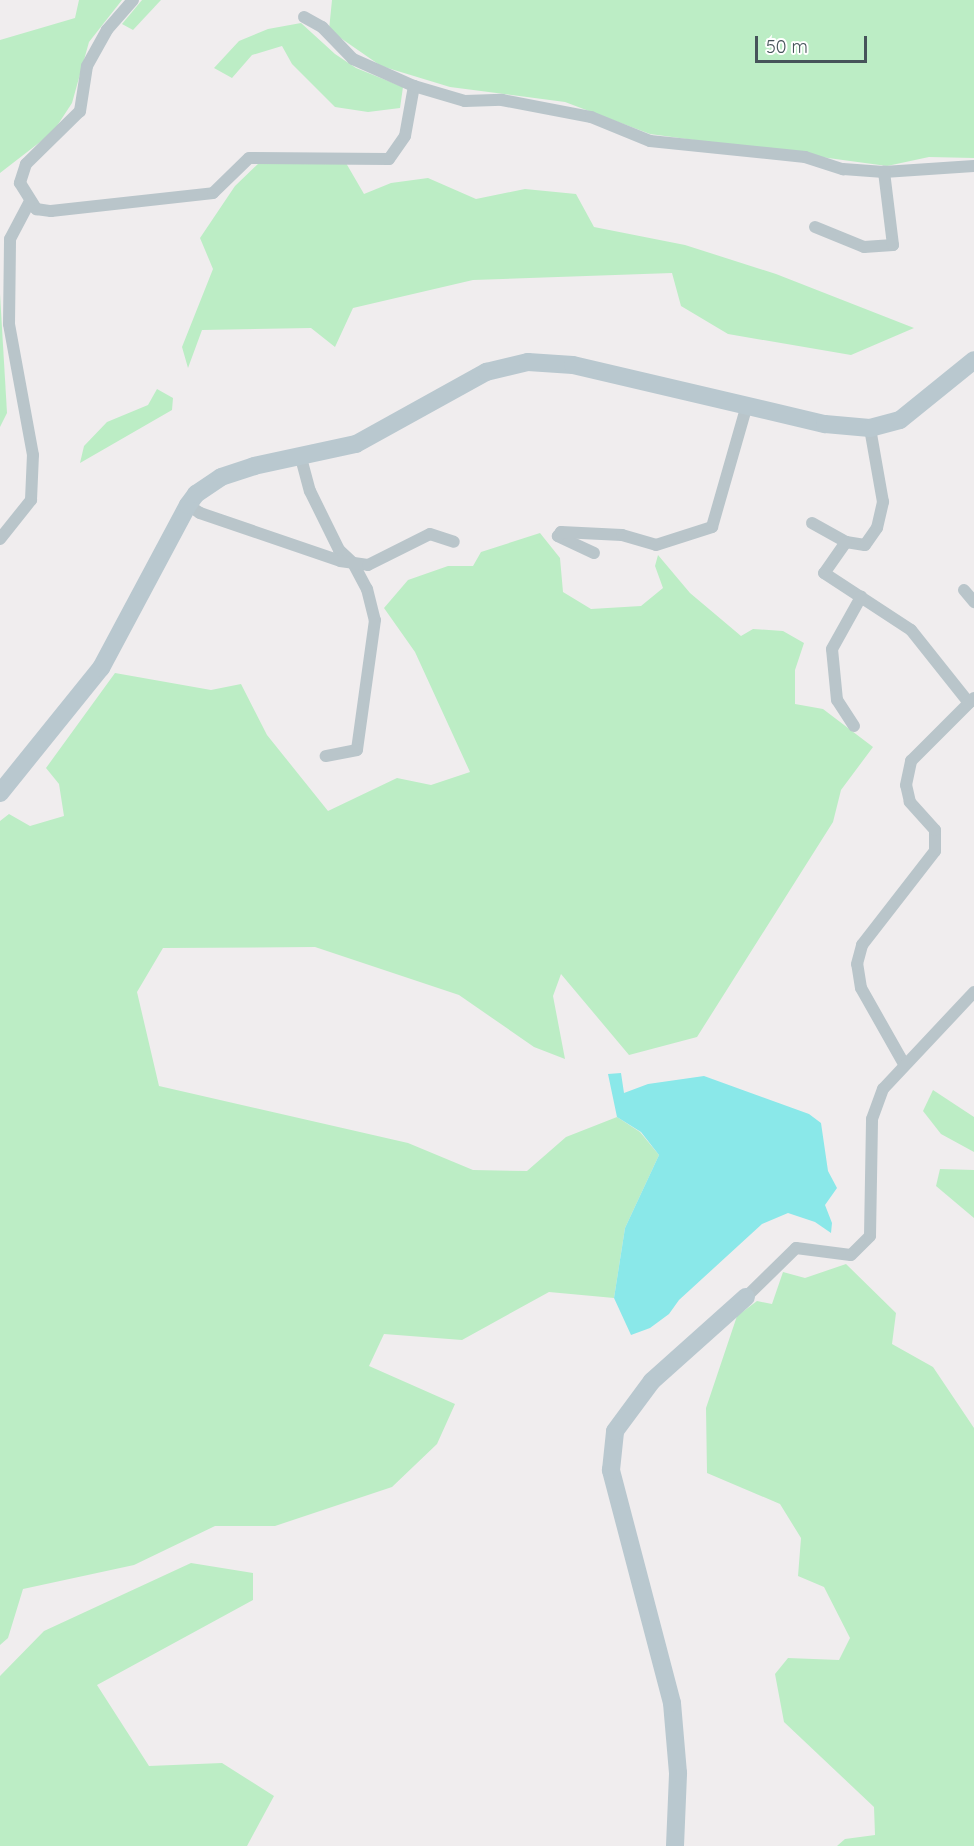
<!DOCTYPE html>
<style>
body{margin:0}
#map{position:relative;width:974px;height:1846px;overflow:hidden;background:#f0edee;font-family:Quicksand,sans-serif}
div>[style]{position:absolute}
.green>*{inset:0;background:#bcedc5}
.water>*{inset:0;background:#8ae8e9}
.street>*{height:12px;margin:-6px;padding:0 6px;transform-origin:6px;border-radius:6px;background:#b9c5ca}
.secondary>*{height:18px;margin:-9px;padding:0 9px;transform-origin:9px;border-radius:9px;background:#b9c8cf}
span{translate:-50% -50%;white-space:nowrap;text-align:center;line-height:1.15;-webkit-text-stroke:4.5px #fff;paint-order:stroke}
.scale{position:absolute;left:755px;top:36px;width:112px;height:27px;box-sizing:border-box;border:3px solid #46545a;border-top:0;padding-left:8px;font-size:18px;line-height:21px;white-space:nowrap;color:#46545a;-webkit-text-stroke:4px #fff;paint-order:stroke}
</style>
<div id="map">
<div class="green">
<div style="clip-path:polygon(79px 0,122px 0,89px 42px,72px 103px,53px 132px,0 173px,0 40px,75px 18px)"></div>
<div style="clip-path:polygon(142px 0,161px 0,133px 30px,122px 24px)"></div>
<div style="clip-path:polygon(332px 0,974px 0,974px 158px,929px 157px,887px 166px,650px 134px,565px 102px,450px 87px,381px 66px,329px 30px)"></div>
<div style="clip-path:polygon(301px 23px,335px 54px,356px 68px,403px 87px,400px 108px,368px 112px,335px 107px,292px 64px,282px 46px,252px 55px,232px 78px,214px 68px,239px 41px,268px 29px)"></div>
<div style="clip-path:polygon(260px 162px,346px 163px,364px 194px,391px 183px,428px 178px,476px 199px,525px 189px,576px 194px,594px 227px,685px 245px,776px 274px,914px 328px,851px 355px,728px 334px,681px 306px,672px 273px,473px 280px,353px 308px,335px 347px,311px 328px,202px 330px,188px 368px,182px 347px,213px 269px,200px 238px,235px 186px)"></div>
<div style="clip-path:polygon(0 294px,7px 413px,0 427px)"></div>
<div style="clip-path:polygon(157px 389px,173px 398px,172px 410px,80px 463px,84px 446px,107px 422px,148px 405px)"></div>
<div style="clip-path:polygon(540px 533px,560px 558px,563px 592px,591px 609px,641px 606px,663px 588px,655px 566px,658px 555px,690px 593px,741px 636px,753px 629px,783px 631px,804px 643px,795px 670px,795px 704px,823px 709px,873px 747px,841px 790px,833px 822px,697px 1037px,629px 1055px,561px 974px,553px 996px,565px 1059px,534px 1047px,459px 995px,315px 947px,163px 948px,137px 992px,159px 1086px,408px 1143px,473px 1170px,527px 1171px,566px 1137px,617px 1117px,640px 1132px,659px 1155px,625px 1228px,614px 1298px,549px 1292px,462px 1340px,384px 1334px,369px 1366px,455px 1404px,437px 1444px,392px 1487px,275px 1526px,215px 1526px,134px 1565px,23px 1589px,8px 1638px,0 1645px,0 821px,9px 814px,30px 826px,64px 816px,59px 784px,46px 768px,115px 673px,211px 690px,241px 684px,267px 735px,328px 811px,397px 778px,431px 785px,470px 772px,415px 652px,384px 608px,408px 580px,448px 566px,473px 566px,481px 552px)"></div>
<div style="clip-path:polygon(933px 1090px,974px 1117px,974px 1152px,941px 1134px,923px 1111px)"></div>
<div style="clip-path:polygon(940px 1169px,974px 1170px,974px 1218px,936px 1186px)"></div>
<div style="clip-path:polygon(846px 1264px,896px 1313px,892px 1344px,933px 1367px,974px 1428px,974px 1846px,837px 1846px,845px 1839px,875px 1835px,874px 1807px,784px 1722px,775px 1674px,788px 1658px,839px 1660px,850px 1638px,824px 1587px,798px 1576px,801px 1538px,780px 1504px,707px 1473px,706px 1408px,737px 1316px,757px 1301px,772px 1304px,783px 1272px,805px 1278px)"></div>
<div style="clip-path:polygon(191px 1563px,253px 1573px,253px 1600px,97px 1685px,149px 1766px,222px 1763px,274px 1796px,247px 1846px,0 1846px,0 1676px,44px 1631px)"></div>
</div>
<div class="water">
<div style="clip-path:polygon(621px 1073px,624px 1093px,648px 1084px,704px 1076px,809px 1114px,821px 1123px,828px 1171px,837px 1188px,825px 1205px,832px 1223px,831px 1233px,815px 1222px,788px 1213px,762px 1224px,679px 1300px,669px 1314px,650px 1328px,631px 1335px,614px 1298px,625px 1228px,659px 1155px,641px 1132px,617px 1117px,608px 1074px)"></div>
</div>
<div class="street">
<div style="left:133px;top:0;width:40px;rotate:131deg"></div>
<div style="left:107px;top:30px;width:41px;rotate:119.1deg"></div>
<div style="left:87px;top:66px;width:46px;rotate:98.8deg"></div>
<div style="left:80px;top:111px;width:76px;rotate:135.5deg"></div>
<div style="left:26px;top:164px;width:20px;rotate:108deg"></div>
<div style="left:20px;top:183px;width:31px;rotate:58deg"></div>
<div style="left:36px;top:209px;width:15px;rotate:8deg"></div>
<div style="left:51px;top:211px;width:163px;rotate:-6.3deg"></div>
<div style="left:213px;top:193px;width:50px;rotate:-44.2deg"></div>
<div style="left:249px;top:158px;width:140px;rotate:0.4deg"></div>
<div style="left:389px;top:159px;width:28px;rotate:-55deg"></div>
<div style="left:405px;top:136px;width:51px;rotate:-79.8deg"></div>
<div style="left:304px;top:17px;width:21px;rotate:29deg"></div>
<div style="left:322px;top:27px;width:45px;rotate:45.9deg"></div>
<div style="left:353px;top:59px;width:67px;rotate:23.9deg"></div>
<div style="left:414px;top:86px;width:53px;rotate:16.4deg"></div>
<div style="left:465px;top:101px;width:37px;rotate:-2deg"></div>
<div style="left:502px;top:100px;width:91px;rotate:10.8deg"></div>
<div style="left:591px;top:117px;width:64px;rotate:22.1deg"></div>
<div style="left:650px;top:141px;width:156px;rotate:5.9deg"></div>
<div style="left:805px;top:157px;width:40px;rotate:18deg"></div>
<div style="left:843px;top:169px;width:41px;rotate:4.2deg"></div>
<div style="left:884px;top:172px;width:90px;rotate:-3.8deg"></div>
<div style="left:815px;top:227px;width:53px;rotate:22.2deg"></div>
<div style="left:864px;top:247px;width:29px;rotate:-4deg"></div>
<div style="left:893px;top:245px;width:74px;rotate:-97deg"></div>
<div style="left:301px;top:458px;width:34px;rotate:75deg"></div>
<div style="left:310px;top:491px;width:66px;rotate:63.8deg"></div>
<div style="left:339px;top:550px;width:19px;rotate:43deg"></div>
<div style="left:353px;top:563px;width:30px;rotate:62deg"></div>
<div style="left:367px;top:589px;width:32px;rotate:76deg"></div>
<div style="left:375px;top:620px;width:131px;rotate:97.9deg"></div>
<div style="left:357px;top:750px;width:32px;rotate:169deg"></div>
<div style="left:188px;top:505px;width:14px;rotate:34deg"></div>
<div style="left:200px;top:513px;width:148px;rotate:18.9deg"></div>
<div style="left:340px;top:561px;width:28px;rotate:8deg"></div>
<div style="left:368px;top:565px;width:69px;rotate:-26.6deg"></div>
<div style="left:430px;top:534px;width:25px;rotate:18deg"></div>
<div style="left:812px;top:523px;width:39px;rotate:29deg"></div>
<div style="left:846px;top:542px;width:19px;rotate:9deg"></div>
<div style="left:865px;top:545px;width:21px;rotate:-55deg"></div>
<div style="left:877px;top:528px;width:27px;rotate:-77deg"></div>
<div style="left:883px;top:502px;width:75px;rotate:-100deg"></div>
<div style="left:0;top:539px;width:50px;rotate:-51.5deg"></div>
<div style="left:31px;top:500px;width:45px;rotate:-87.5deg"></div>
<div style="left:33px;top:455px;width:133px;rotate:-100.4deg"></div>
<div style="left:9px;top:324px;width:85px;rotate:-89.3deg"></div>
<div style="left:10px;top:239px;width:41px;rotate:-62.2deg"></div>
<div style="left:846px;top:542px;width:38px;rotate:125deg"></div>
<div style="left:824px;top:573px;width:104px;rotate:33.2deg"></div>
<div style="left:911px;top:630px;width:93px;rotate:51.5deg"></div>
<div style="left:594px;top:553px;width:40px;rotate:-155deg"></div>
<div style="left:558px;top:536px;width:5px;rotate:-53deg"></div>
<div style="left:561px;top:532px;width:61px;rotate:2.8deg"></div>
<div style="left:622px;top:535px;width:35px;rotate:16deg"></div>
<div style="left:656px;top:545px;width:59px;rotate:-17.8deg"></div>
<div style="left:712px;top:527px;width:127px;rotate:-74deg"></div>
<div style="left:964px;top:590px;width:16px;rotate:50deg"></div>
<div style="left:854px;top:726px;width:31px;rotate:-123deg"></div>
<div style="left:837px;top:700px;width:51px;rotate:-95.6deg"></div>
<div style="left:832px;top:649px;width:60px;rotate:-60.9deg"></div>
<div style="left:904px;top:1064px;width:87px;rotate:-119.5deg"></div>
<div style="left:861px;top:988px;width:24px;rotate:-99deg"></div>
<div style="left:857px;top:964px;width:20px;rotate:-75deg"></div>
<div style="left:862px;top:945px;width:119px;rotate:-52.2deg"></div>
<div style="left:935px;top:851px;width:21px;rotate:-90deg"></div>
<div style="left:935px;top:830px;width:38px;rotate:-132deg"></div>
<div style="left:910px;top:802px;width:17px;rotate:-103deg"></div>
<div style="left:906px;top:785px;width:25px;rotate:-78deg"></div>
<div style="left:911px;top:761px;width:89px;rotate:-45deg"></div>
<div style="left:746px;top:1297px;width:70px;rotate:-44.4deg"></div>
<div style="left:796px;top:1248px;width:55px;rotate:7.3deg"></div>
<div style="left:851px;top:1255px;width:27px;rotate:-45deg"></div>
<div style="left:870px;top:1236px;width:117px;rotate:-89deg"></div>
<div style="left:872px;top:1119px;width:32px;rotate:-70deg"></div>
<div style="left:883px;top:1089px;width:133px;rotate:-46.8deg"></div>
</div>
<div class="secondary">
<div style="left:0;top:793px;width:161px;rotate:-51.1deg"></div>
<div style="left:101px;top:668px;width:185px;rotate:-61.9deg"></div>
<div style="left:188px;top:505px;width:14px;rotate:-54deg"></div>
<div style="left:196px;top:494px;width:30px;rotate:-34deg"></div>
<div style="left:221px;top:477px;width:35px;rotate:-18deg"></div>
<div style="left:254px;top:466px;width:104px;rotate:-12.2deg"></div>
<div style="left:356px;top:444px;width:149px;rotate:-29deg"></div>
<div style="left:486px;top:372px;width:43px;rotate:-13.4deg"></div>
<div style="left:528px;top:362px;width:45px;rotate:3.8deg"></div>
<div style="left:573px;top:365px;width:259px;rotate:13.2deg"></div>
<div style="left:825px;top:424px;width:45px;rotate:5.1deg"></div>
<div style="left:870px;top:428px;width:31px;rotate:-15deg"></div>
<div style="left:900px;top:420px;width:95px;rotate:-39deg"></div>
<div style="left:675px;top:1846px;width:73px;rotate:-87.6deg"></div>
<div style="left:678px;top:1773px;width:70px;rotate:-94.9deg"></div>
<div style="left:672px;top:1703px;width:241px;rotate:-104.7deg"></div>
<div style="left:611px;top:1470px;width:39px;rotate:-84deg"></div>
<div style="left:615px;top:1431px;width:62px;rotate:-53.5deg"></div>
<div style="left:652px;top:1381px;width:126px;rotate:-41.8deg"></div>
</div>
<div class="scale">50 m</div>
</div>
